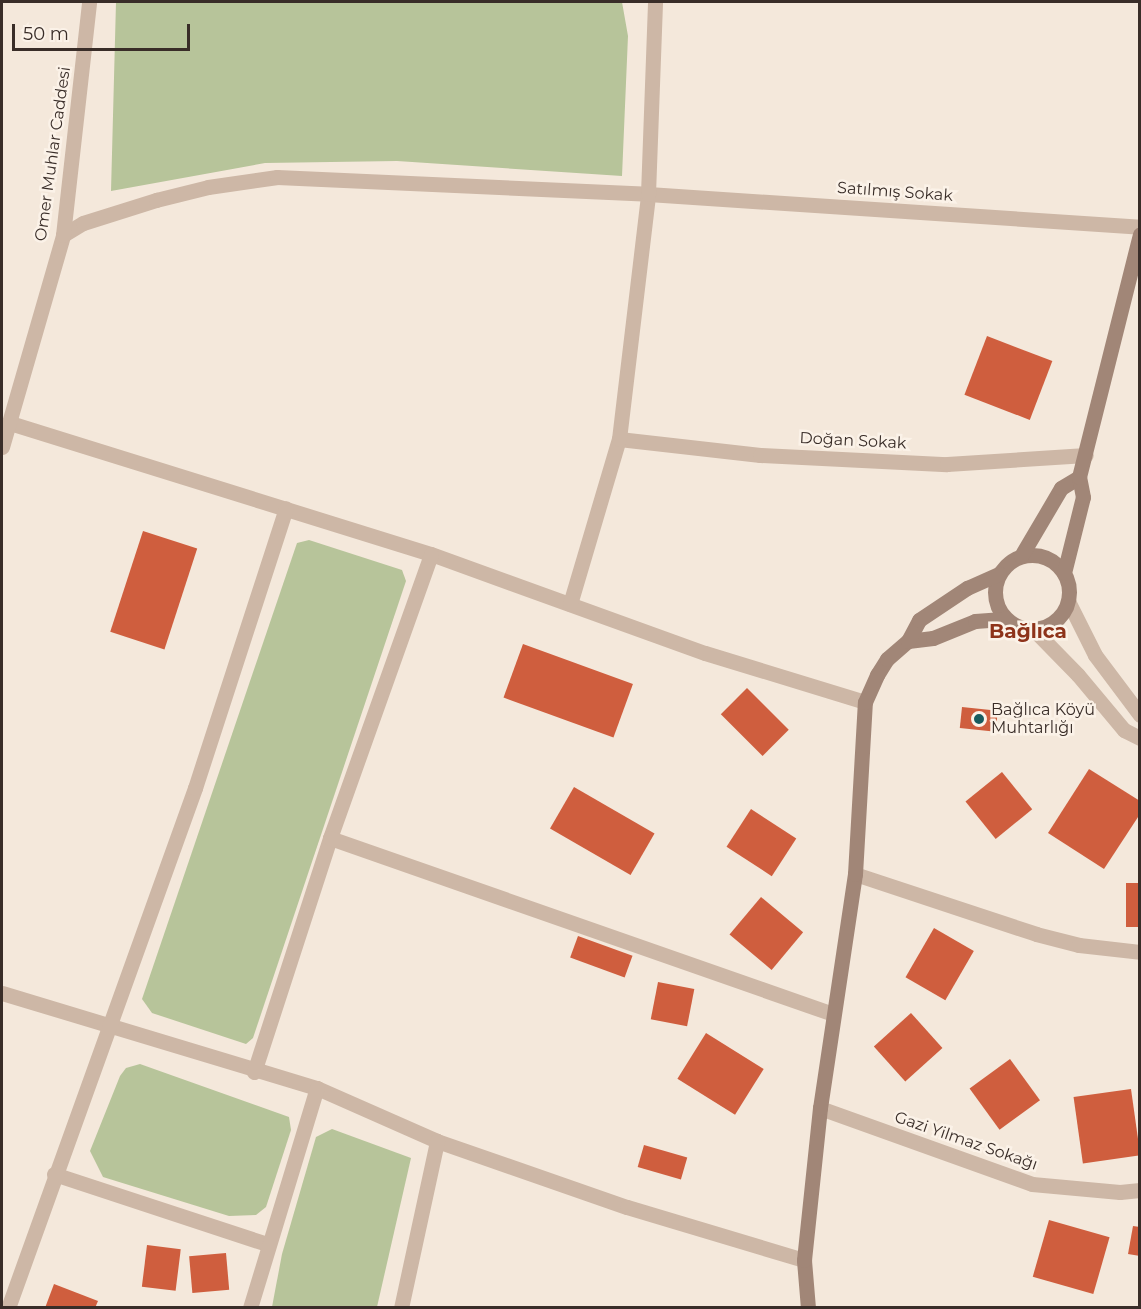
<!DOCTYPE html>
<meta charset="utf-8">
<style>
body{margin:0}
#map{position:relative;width:1141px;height:1309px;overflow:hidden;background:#f4e8db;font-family:Montserrat,sans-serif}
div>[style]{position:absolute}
.green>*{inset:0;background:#b7c49a}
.building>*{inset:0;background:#cf5e3e;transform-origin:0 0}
.street>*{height:15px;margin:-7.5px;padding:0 7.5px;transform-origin:7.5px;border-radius:7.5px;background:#cdb7a6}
.secondary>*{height:15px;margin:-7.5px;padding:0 7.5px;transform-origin:7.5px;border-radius:7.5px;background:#a18677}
.secondary>.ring{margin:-7.5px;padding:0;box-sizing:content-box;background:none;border:15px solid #a18677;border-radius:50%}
.dots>*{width:16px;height:16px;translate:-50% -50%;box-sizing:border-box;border:3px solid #fbf2e8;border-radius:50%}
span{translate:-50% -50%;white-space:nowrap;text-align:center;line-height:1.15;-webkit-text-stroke:5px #fbf2e8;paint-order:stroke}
.street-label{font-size:16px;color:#392d28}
.poi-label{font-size:16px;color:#392d28}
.left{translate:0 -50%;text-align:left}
.quarter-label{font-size:20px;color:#8e331a;font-weight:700}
.frame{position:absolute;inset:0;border:3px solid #392d28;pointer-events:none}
.scale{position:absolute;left:12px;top:24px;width:178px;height:27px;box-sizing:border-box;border:3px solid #392d28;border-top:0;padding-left:8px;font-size:18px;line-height:21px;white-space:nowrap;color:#392d28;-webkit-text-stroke:4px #fbf2e8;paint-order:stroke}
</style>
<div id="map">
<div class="green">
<div style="clip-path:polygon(116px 2px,622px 2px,628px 36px,622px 176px,397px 161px,265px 163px,111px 191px)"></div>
<div style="clip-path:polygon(309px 540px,402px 570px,406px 581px,253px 1038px,246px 1044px,152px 1013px,142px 999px,297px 543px)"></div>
<div style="clip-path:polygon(140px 1064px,289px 1117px,291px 1130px,266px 1207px,256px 1215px,229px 1216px,103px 1177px,90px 1151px,120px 1076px,126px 1068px)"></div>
<div style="clip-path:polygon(332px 1129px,411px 1158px,377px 1307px,272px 1307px,282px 1254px,316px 1137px)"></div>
</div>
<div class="building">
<div style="left:987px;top:336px;width:70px;height:63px;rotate:21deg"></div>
<div style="left:143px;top:531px;width:57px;height:106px;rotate:18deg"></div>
<div style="left:523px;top:644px;width:117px;height:57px;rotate:20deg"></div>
<div style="left:747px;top:688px;width:59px;height:37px;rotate:45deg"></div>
<div style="left:962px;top:707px;width:36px;height:21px;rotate:6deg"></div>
<div style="clip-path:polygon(1089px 769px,1140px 801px,1140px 814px,1104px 869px,1048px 833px)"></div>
<div style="left:1002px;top:772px;width:48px;height:47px;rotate:51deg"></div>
<div style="left:574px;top:787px;width:93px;height:48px;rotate:30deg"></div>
<div style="left:751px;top:809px;width:54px;height:45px;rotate:33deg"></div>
<div style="left:1126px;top:883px;width:14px;height:44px"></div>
<div style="left:761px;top:897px;width:55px;height:49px;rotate:40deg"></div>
<div style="left:934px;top:928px;width:46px;height:57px;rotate:30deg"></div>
<div style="left:578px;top:936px;width:58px;height:23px;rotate:20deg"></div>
<div style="left:658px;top:982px;width:37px;height:38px;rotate:11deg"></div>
<div style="left:911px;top:1013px;width:47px;height:50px;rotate:48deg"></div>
<div style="left:706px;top:1033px;width:68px;height:54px;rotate:32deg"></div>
<div style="left:1010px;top:1059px;width:51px;height:50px;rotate:54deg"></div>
<div style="left:1131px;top:1089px;width:67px;height:58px;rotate:82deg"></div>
<div style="left:644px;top:1145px;width:45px;height:23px;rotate:16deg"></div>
<div style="left:1049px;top:1220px;width:63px;height:59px;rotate:16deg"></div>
<div style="clip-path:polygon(1133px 1226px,1140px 1227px,1140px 1256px,1128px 1254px)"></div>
<div style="left:147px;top:1245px;width:34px;height:42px;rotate:7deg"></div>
<div style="left:226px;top:1253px;width:37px;height:37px;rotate:85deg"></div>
<div style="clip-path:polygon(54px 1284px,98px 1301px,95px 1308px,45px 1308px)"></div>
</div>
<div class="street">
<div style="left:63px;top:235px;width:23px;rotate:-31deg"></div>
<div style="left:83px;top:223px;width:77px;rotate:-17.5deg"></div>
<div style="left:156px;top:200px;width:54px;rotate:-14deg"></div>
<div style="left:208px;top:187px;width:70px;rotate:-8.2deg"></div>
<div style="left:277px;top:177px;width:371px;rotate:2.6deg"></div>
<div style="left:648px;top:194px;width:493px;rotate:3.8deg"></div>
<div style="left:10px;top:423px;width:441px;rotate:17.3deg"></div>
<div style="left:431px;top:554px;width:291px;rotate:19.9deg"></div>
<div style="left:705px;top:653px;width:167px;rotate:17deg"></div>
<div style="left:619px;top:439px;width:142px;rotate:6.5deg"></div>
<div style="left:760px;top:455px;width:187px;rotate:2.8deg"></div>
<div style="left:947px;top:464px;width:139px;rotate:-3.7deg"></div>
<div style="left:2px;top:447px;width:221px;rotate:-73.9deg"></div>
<div style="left:63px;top:235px;width:234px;rotate:-83.6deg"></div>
<div style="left:1068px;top:601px;width:60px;rotate:63.4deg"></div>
<div style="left:1095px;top:655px;width:75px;rotate:53.1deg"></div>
<div style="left:570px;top:604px;width:172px;rotate:-73.5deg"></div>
<div style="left:619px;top:439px;width:247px;rotate:-83.2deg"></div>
<div style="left:648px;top:194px;width:192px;rotate:-87.9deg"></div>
<div style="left:1033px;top:629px;width:64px;rotate:45.6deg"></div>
<div style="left:1078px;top:675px;width:72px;rotate:50.1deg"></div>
<div style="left:1124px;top:730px;width:18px;rotate:27deg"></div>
<div style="left:330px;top:838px;width:301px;rotate:-70.4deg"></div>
<div style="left:855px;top:874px;width:191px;rotate:18.3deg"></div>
<div style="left:1036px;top:934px;width:44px;rotate:14.3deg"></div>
<div style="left:1079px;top:945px;width:61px;rotate:6.5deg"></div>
<div style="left:2px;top:993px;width:329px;rotate:16.8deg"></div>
<div style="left:317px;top:1088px;width:131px;rotate:23.8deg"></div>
<div style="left:437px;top:1141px;width:201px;rotate:19.2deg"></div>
<div style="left:627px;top:1207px;width:185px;rotate:16.7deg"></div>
<div style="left:254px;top:1072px;width:246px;rotate:-72deg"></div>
<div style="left:330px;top:838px;width:533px;rotate:19.28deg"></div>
<div style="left:820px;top:1108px;width:225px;rotate:19.7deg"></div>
<div style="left:1032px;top:1184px;width:88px;rotate:5.2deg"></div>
<div style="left:1120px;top:1192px;width:20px;rotate:-6deg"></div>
<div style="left:54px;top:1174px;width:224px;rotate:18.2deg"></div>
<div style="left:8px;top:1308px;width:553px;rotate:-70.22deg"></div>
<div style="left:195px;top:788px;width:294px;rotate:-72deg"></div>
<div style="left:250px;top:1308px;width:230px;rotate:-73.1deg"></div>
<div style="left:401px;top:1308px;width:171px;rotate:-77.8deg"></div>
</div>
<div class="secondary">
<div class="ring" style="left:995px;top:555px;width:59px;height:59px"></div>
<div style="left:1021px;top:556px;width:79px;rotate:-59.5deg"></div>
<div style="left:1061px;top:488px;width:21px;rotate:-31deg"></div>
<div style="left:1064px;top:573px;width:78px;rotate:-76deg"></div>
<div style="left:1083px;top:497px;width:20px;rotate:-101deg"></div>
<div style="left:1079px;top:477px;width:250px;rotate:-75.9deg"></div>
<div style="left:908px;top:641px;width:25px;rotate:-7deg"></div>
<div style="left:933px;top:638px;width:45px;rotate:-22deg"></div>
<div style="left:975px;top:621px;width:31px;rotate:-4deg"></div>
<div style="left:808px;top:1308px;width:48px;rotate:-94.8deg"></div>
<div style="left:804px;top:1260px;width:153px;rotate:-84deg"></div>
<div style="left:820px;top:1108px;width:237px;rotate:-81.5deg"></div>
<div style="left:855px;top:874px;width:172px;rotate:-86.7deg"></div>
<div style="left:865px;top:702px;width:30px;rotate:-66deg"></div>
<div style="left:877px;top:675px;width:19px;rotate:-58deg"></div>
<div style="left:887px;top:659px;width:28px;rotate:-41deg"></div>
<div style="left:908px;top:641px;width:24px;rotate:-62deg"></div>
<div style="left:919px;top:620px;width:58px;rotate:-33.7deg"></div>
<div style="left:967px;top:588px;width:35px;rotate:-24deg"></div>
</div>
<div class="dots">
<div style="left:979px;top:719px;background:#195b5e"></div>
</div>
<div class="street-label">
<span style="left:53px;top:154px;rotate:-82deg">Omer Muhlar Caddesi</span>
<span style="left:895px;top:192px;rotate:4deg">Satılmış Sokak</span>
<span style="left:853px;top:441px;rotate:3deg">Doğan Sokak</span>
<span style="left:966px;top:1141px;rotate:19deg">Gazi Yilmaz Sokağı</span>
</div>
<div class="poi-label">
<span class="left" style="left:991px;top:719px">Bağlıca Köyü<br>Muhtarlığı</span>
</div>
<div class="quarter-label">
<span style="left:1028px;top:631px">Bağlıca</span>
</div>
<div class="frame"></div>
<div class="scale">50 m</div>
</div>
